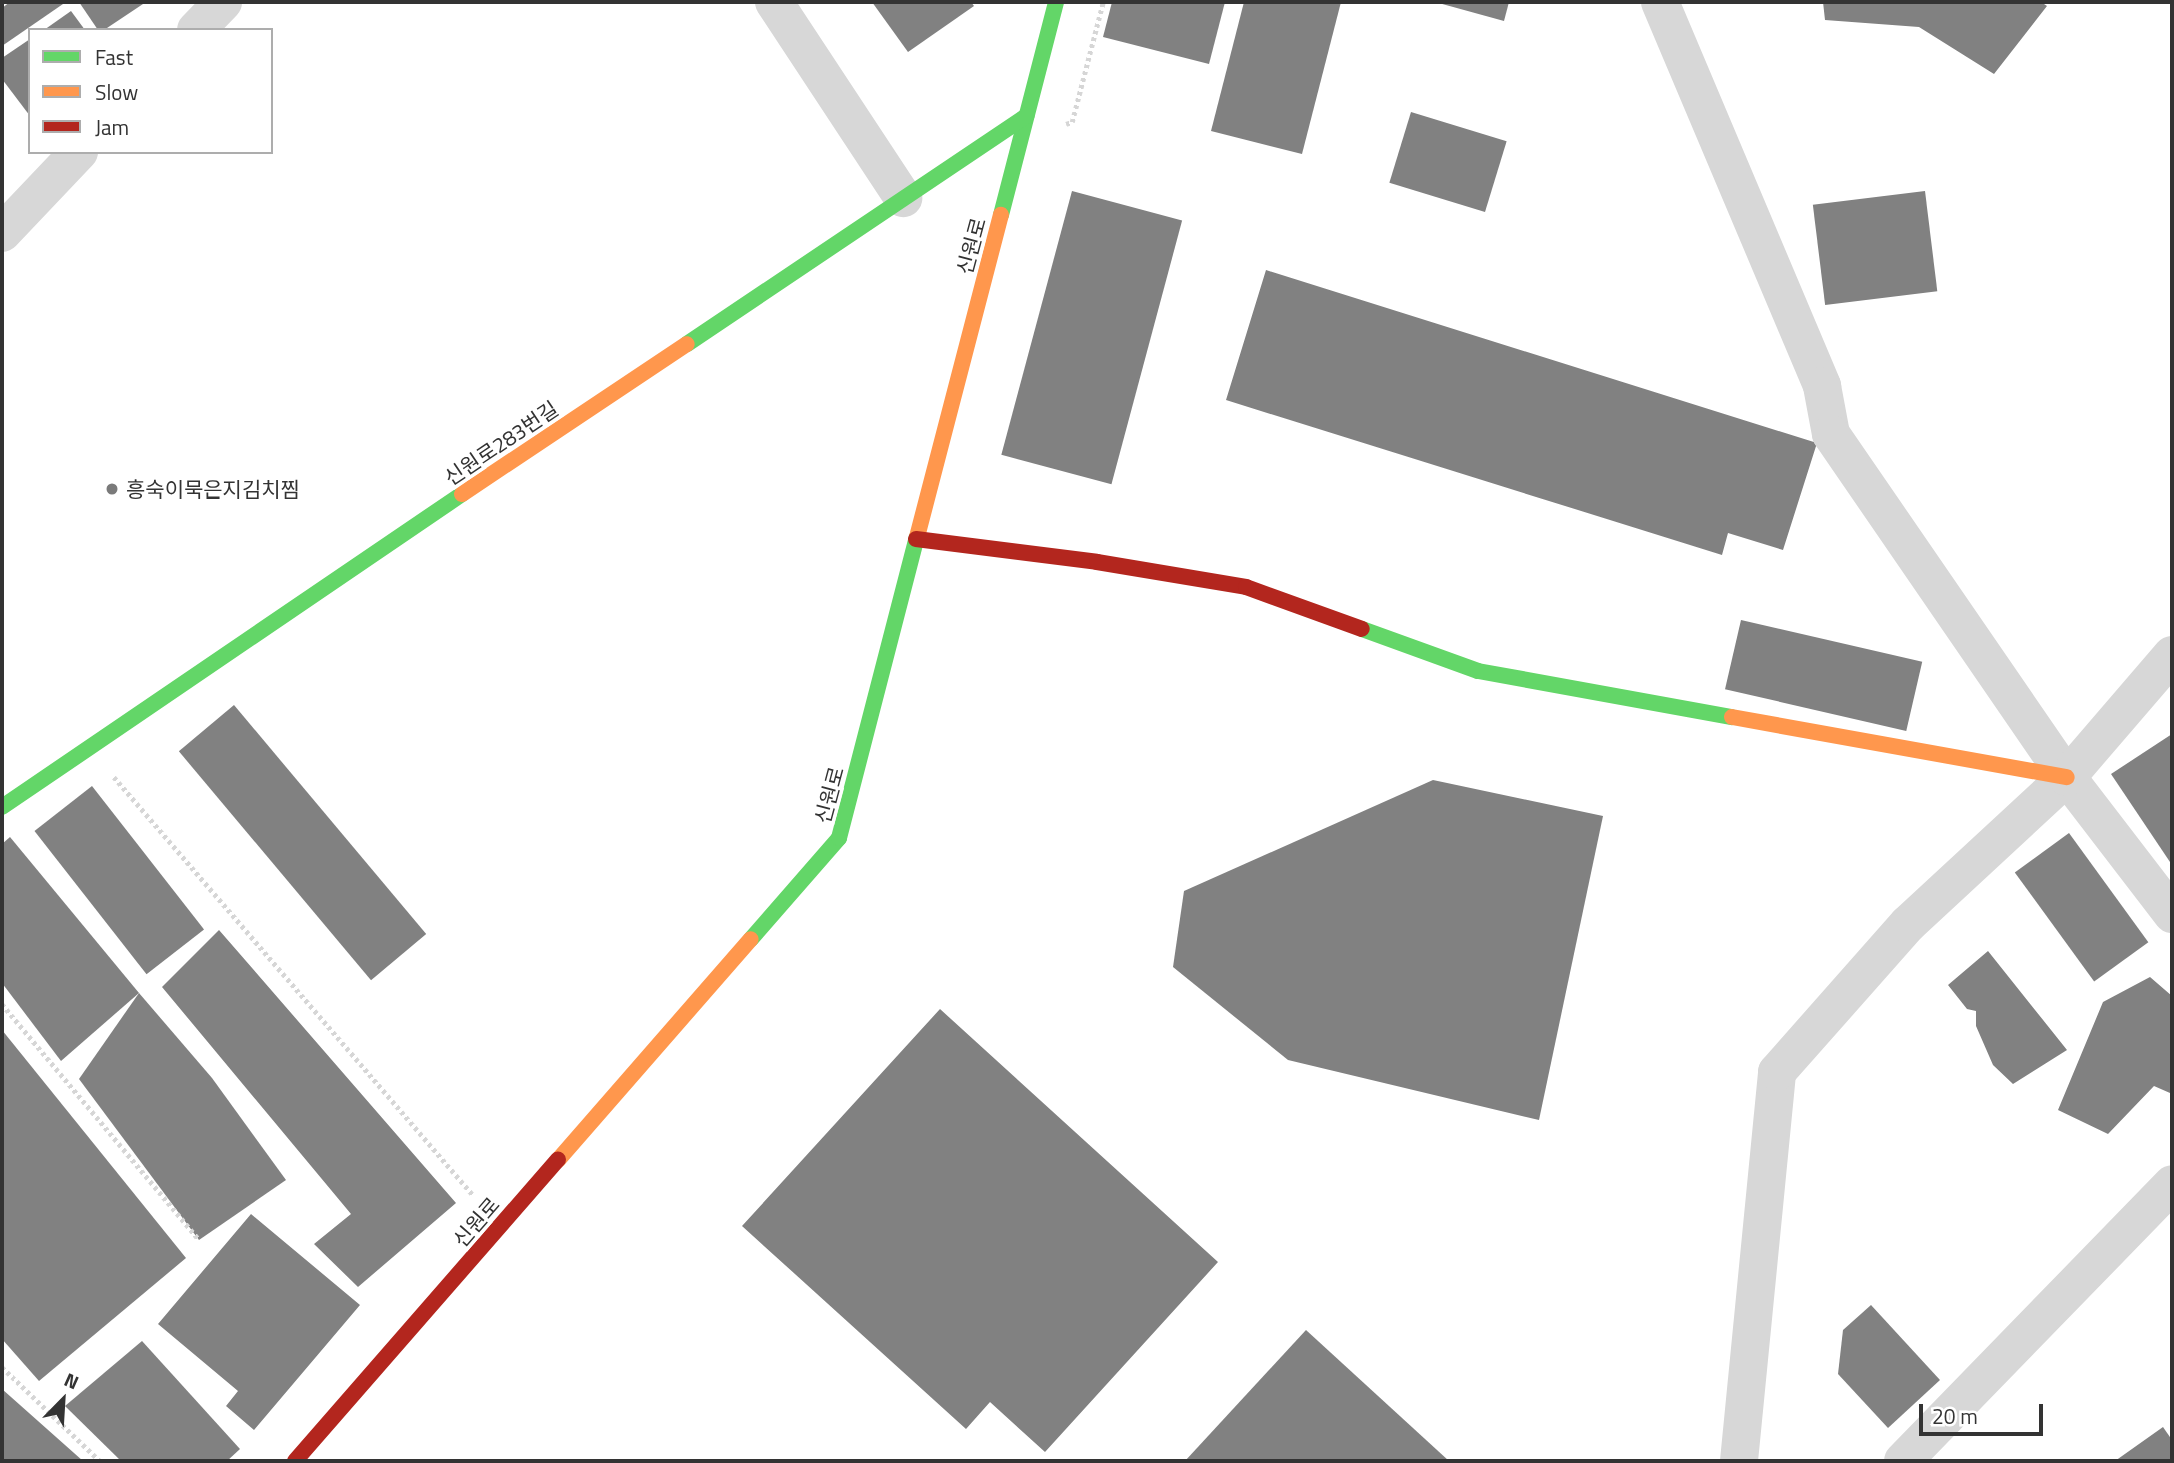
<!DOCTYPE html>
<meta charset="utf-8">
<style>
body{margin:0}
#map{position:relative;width:2174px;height:1463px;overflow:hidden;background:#fff;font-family:"Titillium Web","Noto Sans KR",sans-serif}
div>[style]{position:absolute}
.building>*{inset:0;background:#818181;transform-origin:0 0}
.path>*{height:4.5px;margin-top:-2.25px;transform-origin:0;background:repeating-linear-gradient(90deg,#d6d6d6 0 3.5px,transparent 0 7px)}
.street>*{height:38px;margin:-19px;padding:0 19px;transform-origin:19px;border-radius:19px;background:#d7d7d7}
.fast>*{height:16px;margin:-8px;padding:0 8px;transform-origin:8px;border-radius:8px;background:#63d668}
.slow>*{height:16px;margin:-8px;padding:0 8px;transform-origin:8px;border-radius:8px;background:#ff974d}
.jam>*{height:16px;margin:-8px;padding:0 8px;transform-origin:8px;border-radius:8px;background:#b3261e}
.dots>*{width:19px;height:19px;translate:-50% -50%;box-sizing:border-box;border:4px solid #fff;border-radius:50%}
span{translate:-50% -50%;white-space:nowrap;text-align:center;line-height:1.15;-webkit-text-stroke:7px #fff;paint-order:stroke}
.street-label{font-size:21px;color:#333}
.poi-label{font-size:21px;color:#333}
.left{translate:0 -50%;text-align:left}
.frame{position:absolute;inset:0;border:4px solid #333;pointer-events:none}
.legend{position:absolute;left:28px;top:28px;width:245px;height:126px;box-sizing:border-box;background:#fff;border:2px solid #adadad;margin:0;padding:9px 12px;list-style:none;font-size:21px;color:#333}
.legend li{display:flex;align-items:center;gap:14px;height:35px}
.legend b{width:35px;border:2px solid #adadad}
.north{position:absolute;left:28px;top:1365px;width:70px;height:70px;-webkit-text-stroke:5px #fff;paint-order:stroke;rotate:24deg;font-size:19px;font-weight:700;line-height:28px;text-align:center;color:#333}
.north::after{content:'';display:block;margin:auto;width:24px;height:32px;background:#333;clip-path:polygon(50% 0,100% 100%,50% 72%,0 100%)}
.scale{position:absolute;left:1919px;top:1404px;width:124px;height:32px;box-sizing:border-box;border:4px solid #333;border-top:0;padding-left:9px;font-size:21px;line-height:24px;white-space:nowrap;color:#333;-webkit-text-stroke:5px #fff;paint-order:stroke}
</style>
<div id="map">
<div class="building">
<div style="clip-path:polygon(10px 2px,61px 2px,63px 4px,2px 46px,2px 8px)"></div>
<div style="clip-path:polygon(79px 2px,146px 2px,104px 30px,98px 30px)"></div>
<div style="clip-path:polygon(872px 2px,971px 2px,974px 6px,908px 52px)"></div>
<div style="clip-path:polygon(1112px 2px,1225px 2px,1209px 64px,1103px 37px)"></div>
<div style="clip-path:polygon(1244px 2px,1341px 2px,1302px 154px,1211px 131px)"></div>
<div style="clip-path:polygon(1435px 2px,1509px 2px,1504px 21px)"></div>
<div style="clip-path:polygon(1823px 2px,2041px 2px,2047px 6px,1994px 74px,1919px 27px,1825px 20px)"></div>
<div style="clip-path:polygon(71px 11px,85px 30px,44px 30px)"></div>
<div style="clip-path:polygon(30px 39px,30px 116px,2px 79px,2px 58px)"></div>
<div style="left:1411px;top:112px;width:100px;height:74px;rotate:17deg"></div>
<div style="left:1072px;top:191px;width:114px;height:273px;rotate:15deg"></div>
<div style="left:1925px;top:191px;width:101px;height:113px;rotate:83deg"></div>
<div style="clip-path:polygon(1266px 270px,1817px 443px,1783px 550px,1728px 533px,1722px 555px,1226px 400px)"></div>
<div style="left:1741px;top:620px;width:186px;height:71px;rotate:13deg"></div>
<div style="left:234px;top:705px;width:299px;height:72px;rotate:50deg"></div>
<div style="clip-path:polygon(2172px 734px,2172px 865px,2111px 774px)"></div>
<div style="clip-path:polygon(1433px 780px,1603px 816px,1539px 1120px,1288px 1060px,1173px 967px,1184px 891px)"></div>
<div style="left:92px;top:786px;width:182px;height:73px;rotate:52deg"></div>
<div style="left:2069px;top:833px;width:135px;height:67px;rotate:54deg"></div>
<div style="clip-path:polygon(10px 837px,139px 993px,61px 1061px,2px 983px,2px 844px)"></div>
<div style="clip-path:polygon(219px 930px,456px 1203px,358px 1287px,314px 1244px,351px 1214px,162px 987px)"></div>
<div style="clip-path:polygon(1988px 951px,2067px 1050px,2013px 1084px,1993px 1065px,1976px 1026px,1976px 1011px,1967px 1009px,1948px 985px)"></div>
<div style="clip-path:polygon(2150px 977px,2172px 996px,2172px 1087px,2170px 1093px,2154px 1086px,2108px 1134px,2058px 1110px,2103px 1002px)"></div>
<div style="clip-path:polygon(139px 993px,212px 1078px,286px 1180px,199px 1240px,79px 1079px)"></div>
<div style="clip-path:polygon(940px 1009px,1218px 1262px,1045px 1452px,990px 1402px,966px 1429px,742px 1226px)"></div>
<div style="clip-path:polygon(2px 1030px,186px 1258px,39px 1381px,2px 1339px)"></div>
<div style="clip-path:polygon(251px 1214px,360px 1305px,254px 1430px,226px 1406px,238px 1391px,158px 1324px)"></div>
<div style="clip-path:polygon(1871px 1305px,1940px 1380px,1888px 1428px,1838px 1374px,1843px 1330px)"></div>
<div style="clip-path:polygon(1306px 1330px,1449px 1461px,1185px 1461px)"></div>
<div style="clip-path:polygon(142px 1341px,240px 1449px,227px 1461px,121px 1461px,65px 1406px)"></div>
<div style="clip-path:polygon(2px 1389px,83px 1461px,2px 1461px)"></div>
<div style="clip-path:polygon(2163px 1427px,2172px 1440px,2172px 1461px,2115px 1461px)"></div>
</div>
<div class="path">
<div style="left:1066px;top:124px;width:6px;rotate:-18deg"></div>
<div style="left:1072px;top:122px;width:124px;rotate:-75.5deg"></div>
<div style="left:114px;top:777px;width:551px;rotate:49.34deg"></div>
<div style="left:2px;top:1004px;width:307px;rotate:50.1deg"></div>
<div style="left:2px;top:1367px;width:136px;rotate:43.8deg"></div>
</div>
<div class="street">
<div style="left:774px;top:2px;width:235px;rotate:56.6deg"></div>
<div style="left:1660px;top:2px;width:417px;rotate:67.1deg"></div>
<div style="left:1822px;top:386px;width:49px;rotate:79.4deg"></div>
<div style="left:1831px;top:434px;width:416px;rotate:55.5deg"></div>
<div style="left:2067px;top:777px;width:173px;rotate:52.5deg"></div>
<div style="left:196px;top:30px;width:39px;rotate:-46deg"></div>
<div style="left:2px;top:233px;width:112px;rotate:-46.5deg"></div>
<div style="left:1739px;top:1461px;width:391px;rotate:-84.4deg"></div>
<div style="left:1777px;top:1072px;width:198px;rotate:-48.5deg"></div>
<div style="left:1908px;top:924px;width:217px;rotate:-42.8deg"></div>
<div style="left:2067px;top:777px;width:161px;rotate:-49.3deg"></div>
<div style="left:1903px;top:1461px;width:386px;rotate:-45.8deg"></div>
</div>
<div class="fast">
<div style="left:1001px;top:215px;width:220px;rotate:-75.5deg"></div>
<div style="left:687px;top:344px;width:409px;rotate:-33.9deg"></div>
<div style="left:1362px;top:629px;width:123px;rotate:19.9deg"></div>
<div style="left:1478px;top:671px;width:258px;rotate:10.3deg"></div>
<div style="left:2px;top:807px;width:556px;rotate:-34.23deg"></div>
<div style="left:751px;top:939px;width:134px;rotate:-48.9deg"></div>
<div style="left:839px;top:838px;width:311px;rotate:-75.5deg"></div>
</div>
<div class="slow">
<div style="left:462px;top:494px;width:270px;rotate:-33.7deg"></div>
<div style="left:917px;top:537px;width:333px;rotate:-75.4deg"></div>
<div style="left:1732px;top:717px;width:340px;rotate:10.2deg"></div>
<div style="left:558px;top:1160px;width:293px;rotate:-48.9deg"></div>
</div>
<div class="jam">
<div style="left:916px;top:539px;width:182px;rotate:7.2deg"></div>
<div style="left:1097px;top:562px;width:151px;rotate:9.5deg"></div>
<div style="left:1246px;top:587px;width:123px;rotate:19.9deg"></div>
<div style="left:295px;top:1461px;width:400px;rotate:-48.9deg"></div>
</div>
<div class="dots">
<div style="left:112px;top:489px;background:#7a7a7a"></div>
</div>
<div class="street-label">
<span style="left:971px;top:246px;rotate:-75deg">신원로</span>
<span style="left:501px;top:443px;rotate:-34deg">신원로283번길</span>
<span style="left:829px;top:795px;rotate:-75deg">신원로</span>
<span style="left:476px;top:1222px;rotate:-49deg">신원로</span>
</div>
<div class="poi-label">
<span class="left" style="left:126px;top:489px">흥숙이묵은지김치찜</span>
</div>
<div class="frame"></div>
<ul class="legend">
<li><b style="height:9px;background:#63d668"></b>Fast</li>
<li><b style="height:9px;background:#ff974d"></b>Slow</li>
<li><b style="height:9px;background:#b3261e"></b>Jam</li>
</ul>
<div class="north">N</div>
<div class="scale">20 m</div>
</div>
